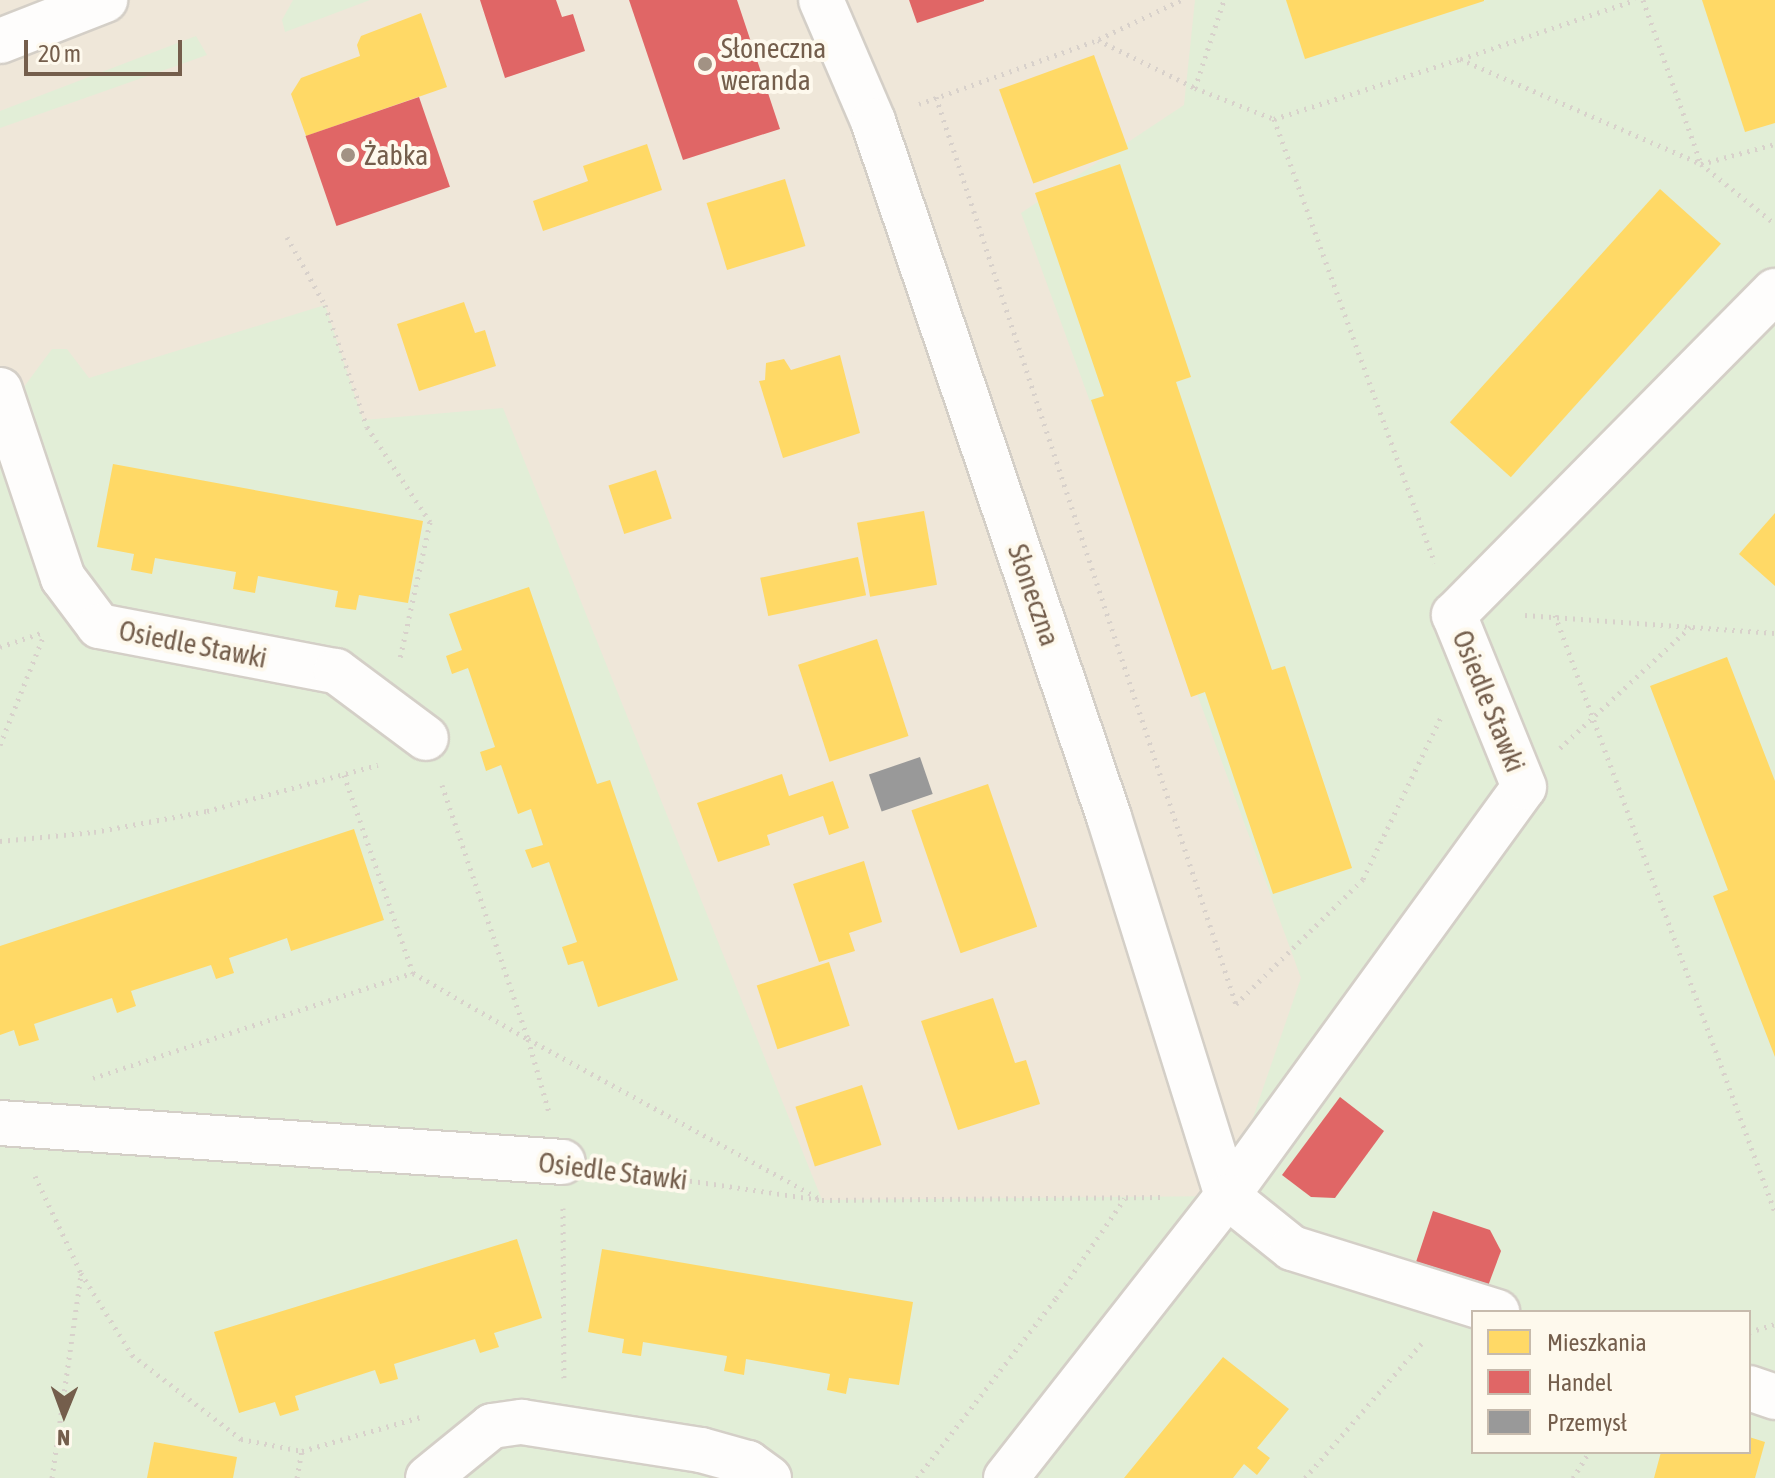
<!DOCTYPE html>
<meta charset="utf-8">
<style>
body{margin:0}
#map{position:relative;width:1775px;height:1478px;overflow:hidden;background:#f6f3eb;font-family:"Asap Condensed",sans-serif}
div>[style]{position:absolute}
.residential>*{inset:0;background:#efe7d9}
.green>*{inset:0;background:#e2eed7}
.homes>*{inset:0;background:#ffd966;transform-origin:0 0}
.shops>*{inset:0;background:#e06666;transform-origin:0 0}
.industry>*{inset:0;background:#999;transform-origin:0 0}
.path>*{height:5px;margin-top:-2.5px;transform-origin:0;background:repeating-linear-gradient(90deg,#d8d1cb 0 2px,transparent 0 8px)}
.roads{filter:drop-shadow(2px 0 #d4cfc7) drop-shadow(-2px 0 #d4cfc7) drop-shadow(0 2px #d4cfc7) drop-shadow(0 -2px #d4cfc7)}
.street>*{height:44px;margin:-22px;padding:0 22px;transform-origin:22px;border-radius:22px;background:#fefdfc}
.secondary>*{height:44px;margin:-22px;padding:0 22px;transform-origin:22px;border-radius:22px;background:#fefdfc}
.dots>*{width:22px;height:22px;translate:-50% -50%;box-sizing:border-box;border:4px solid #fef9ed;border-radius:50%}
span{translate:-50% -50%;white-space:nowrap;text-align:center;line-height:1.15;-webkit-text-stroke:8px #fef9ed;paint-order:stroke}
.poi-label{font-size:28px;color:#745e4c}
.left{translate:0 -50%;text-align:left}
.street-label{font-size:28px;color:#745e4c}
.legend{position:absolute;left:1471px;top:1310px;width:280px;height:144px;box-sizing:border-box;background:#fef9ed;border:2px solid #c7bbad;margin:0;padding:10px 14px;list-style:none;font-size:24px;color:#745e4c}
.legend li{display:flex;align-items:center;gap:16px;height:40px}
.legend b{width:40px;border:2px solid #c7bbad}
.north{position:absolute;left:24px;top:1374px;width:80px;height:80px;-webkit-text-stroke:6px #fef9ed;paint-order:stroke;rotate:181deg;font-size:22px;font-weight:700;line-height:32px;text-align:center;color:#745e4c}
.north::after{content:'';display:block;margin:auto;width:28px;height:36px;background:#745e4c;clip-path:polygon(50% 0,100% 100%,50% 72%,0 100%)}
.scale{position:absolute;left:24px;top:40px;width:158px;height:36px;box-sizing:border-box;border:4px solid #745e4c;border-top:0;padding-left:10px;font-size:24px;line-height:28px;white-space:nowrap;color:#745e4c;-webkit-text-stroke:6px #fef9ed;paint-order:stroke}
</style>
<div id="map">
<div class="residential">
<div style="clip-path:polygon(evenodd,0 0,1775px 0,1775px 1478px,0 1478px,0 0,1473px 1312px,1749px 1312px,1749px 1452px,1473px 1452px,1473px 1312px)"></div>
</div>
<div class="green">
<div style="clip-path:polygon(293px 0,370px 0,285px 32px,282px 20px)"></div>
<div style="clip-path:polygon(evenodd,1195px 0,1775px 0,1775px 1478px,0 1478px,0 413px,9px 407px,52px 349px,67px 349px,89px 378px,325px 305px,363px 420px,503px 408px,822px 1200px,1226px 1196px,1301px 978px,1021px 213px,1184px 105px,1195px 0,1473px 1312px,1749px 1312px,1749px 1452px,1473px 1452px,1473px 1312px)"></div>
<div style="clip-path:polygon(196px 36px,207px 55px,0 128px,0 111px)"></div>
</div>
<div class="homes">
<div style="clip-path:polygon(1286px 0,1484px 0,1484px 1px,1305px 59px)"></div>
<div style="clip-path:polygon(1702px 0,1775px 0,1775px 123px,1745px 132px)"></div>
<div style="clip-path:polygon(421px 13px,447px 87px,306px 136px,291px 94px,301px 78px,360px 56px,357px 45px,361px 36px)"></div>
<div style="left:1094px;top:55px;width:100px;height:101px;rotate:70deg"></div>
<div style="clip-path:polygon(647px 144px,662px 190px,543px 231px,533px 201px,588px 181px,583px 166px)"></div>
<div style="clip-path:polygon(1120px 164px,1191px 377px,1176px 382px,1272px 670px,1285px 666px,1352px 868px,1273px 894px,1205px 692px,1191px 697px,1091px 400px,1104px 396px,1035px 193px)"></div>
<div style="left:785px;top:179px;width:70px;height:82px;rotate:73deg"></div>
<div style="left:1660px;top:189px;width:82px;height:314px;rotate:42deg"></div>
<div style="clip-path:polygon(464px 302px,475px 333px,485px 330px,496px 366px,419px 391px,397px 324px)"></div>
<div style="clip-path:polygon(840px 355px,860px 433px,783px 458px,759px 381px,765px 380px,766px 363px,784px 359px,791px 370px)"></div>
<div style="clip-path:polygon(113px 464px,423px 521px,408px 603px,359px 595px,356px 610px,335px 607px,338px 591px,258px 576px,255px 593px,233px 589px,236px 572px,155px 558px,152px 574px,131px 570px,134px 554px,97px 547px)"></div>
<div style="left:656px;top:470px;width:51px;height:50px;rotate:72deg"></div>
<div style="left:924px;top:511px;width:75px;height:68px;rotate:80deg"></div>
<div style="clip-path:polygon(1775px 513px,1775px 586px,1739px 554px)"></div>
<div style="left:858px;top:557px;width:39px;height:100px;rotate:78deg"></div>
<div style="clip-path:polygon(529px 587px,597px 784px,610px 780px,678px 980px,598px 1007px,583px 961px,568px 965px,562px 947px,577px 942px,549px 862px,532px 868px,525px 850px,543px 845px,531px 809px,518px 814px,501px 765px,486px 771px,480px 752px,495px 747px,468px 668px,452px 674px,446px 656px,462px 650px,449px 614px)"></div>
<div style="left:877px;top:639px;width:102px;height:83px;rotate:72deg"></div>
<div style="clip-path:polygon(1727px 657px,1775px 781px,1775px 1057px,1713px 896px,1728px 890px,1650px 686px)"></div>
<div style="clip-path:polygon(782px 774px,789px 796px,833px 781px,849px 828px,829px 835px,823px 816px,767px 835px,770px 845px,718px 862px,697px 803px)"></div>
<div style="left:988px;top:784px;width:151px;height:81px;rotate:71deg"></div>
<div style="clip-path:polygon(354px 829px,384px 920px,291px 951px,287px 938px,229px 958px,234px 973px,216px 979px,211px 965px,131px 991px,136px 1006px,117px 1013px,112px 998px,34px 1024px,39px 1040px,19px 1046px,14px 1030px,0 1035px,0 946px)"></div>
<div style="clip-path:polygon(864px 861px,882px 922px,849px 933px,855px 951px,819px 962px,793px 884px)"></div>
<div style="left:829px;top:962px;width:67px;height:76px;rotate:72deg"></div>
<div style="clip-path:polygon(993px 998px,1015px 1063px,1026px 1060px,1040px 1104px,958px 1130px,921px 1021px)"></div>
<div style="left:862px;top:1085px;width:63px;height:70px;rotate:72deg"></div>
<div style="clip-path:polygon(517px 1239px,542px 1318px,494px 1333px,499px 1347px,480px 1353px,475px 1339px,394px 1364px,398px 1379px,380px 1384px,375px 1370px,295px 1396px,299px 1410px,280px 1416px,275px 1402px,239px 1413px,214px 1332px)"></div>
<div style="clip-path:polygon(602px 1249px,913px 1302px,899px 1385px,849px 1378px,846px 1394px,827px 1390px,830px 1374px,746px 1359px,744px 1375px,724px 1371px,727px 1356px,643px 1342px,641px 1356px,622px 1353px,624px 1339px,588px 1332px)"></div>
<div style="clip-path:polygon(1223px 1357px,1289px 1409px,1257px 1448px,1270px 1458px,1257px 1475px,1244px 1464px,1233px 1478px,1124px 1478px)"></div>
<div style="clip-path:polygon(1749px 1437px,1765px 1442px,1755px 1478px,1654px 1478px,1661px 1452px,1749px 1452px)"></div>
<div style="clip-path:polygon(154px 1442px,237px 1457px,233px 1478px,147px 1478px)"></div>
</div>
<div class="shops">
<div style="clip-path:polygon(480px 0,556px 0,562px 17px,573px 14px,585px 51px,505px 78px)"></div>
<div style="clip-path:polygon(629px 0,737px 0,780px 129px,683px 160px)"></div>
<div style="clip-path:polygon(909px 0,984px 0,984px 1px,917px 23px)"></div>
<div style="left:419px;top:97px;width:95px;height:120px;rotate:71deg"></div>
<div style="clip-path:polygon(1340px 1097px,1384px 1131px,1335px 1198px,1311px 1197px,1282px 1175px)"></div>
<div style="clip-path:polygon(1433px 1211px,1490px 1230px,1501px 1251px,1488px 1286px,1416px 1262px)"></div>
</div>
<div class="industry">
<div style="left:920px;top:757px;width:39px;height:54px;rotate:71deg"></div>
</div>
<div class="path">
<div style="left:1643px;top:0;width:174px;rotate:70.5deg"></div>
<div style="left:1701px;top:164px;width:95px;rotate:39deg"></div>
<div style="left:1099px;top:39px;width:91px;rotate:-25.4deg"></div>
<div style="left:1461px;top:59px;width:184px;rotate:-18.7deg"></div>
<div style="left:1195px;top:88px;width:93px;rotate:-71.8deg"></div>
<div style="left:936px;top:97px;width:955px;rotate:71.7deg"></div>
<div style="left:1236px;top:1004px;width:178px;rotate:-44.5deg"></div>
<div style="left:1363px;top:879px;width:182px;rotate:-64.3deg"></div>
<div style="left:919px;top:104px;width:190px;rotate:-19.7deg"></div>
<div style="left:1098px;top:40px;width:108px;rotate:26.3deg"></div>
<div style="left:1195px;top:88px;width:85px;rotate:21.4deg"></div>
<div style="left:1274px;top:119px;width:195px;rotate:-17.9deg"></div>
<div style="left:1460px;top:59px;width:263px;rotate:23.5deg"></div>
<div style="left:1701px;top:164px;width:77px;rotate:-15.1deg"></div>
<div style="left:1274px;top:119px;width:472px;rotate:70.1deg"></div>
<div style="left:287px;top:237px;width:78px;rotate:60.8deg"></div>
<div style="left:325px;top:305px;width:129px;rotate:71deg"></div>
<div style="left:367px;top:427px;width:114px;rotate:56.4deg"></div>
<div style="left:430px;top:522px;width:139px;rotate:102.4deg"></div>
<div style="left:1525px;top:615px;width:251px;rotate:4.1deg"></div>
<div style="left:1555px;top:615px;width:636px;rotate:69.77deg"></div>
<div style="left:0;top:647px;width:46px;rotate:-18.8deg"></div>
<div style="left:0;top:745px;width:118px;rotate:-68.2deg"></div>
<div style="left:1560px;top:748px;width:178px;rotate:-42.9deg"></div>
<div style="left:344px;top:775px;width:210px;rotate:70.8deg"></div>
<div style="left:442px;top:785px;width:268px;rotate:71.3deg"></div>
<div style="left:528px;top:1039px;width:335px;rotate:28.7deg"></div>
<div style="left:0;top:841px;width:94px;rotate:-5.5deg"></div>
<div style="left:94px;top:832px;width:115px;rotate:-10.5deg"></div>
<div style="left:207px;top:811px;width:177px;rotate:-15.1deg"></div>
<div style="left:93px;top:1078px;width:337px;rotate:-18.2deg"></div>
<div style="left:413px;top:973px;width:133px;rotate:29.9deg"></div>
<div style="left:528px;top:1039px;width:76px;rotate:74deg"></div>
<div style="left:611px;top:1169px;width:213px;rotate:8.4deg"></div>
<div style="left:822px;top:1200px;width:341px;rotate:-0.5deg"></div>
<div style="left:35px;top:1176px;width:107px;rotate:64.6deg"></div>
<div style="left:81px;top:1273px;width:97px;rotate:58.1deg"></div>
<div style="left:132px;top:1355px;width:138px;rotate:37.6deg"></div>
<div style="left:241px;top:1439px;width:62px;rotate:11.1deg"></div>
<div style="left:302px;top:1451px;width:127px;rotate:-16deg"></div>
<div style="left:563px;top:1208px;width:170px;rotate:89.7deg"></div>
<div style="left:1749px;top:1332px;width:27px;rotate:-17deg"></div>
<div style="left:52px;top:1478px;width:207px;rotate:-81.9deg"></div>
<div style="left:297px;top:1478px;width:27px;rotate:-80deg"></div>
<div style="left:917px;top:1478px;width:227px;rotate:-52.3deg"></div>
<div style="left:1056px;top:1298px;width:121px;rotate:-55.4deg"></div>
<div style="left:1305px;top:1478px;width:180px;rotate:-49.1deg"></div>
<div style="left:1573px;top:1478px;width:31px;rotate:-58deg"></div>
</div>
<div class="roads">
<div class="street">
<div style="left:821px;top:0;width:132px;rotate:66.7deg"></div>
<div style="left:873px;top:121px;width:735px;rotate:71.27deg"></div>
<div style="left:1109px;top:817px;width:397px;rotate:72.7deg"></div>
<div style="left:0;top:390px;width:198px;rotate:71.5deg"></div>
<div style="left:63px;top:578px;width:60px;rotate:53.1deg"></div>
<div style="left:99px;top:626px;width:241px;rotate:10.8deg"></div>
<div style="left:336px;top:671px;width:112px;rotate:36.7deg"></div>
<div style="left:0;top:1123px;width:564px;rotate:3.96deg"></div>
<div style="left:1227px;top:1196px;width:505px;rotate:-54.01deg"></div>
<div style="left:1524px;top:787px;width:186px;rotate:-112.1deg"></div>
<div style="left:1454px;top:615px;width:456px;rotate:-45.3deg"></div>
<div style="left:1749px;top:1388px;width:28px;rotate:19deg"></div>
<div style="left:428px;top:1478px;width:82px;rotate:-39.1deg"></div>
<div style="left:492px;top:1426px;width:30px;rotate:-8deg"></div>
<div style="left:522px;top:1422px;width:181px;rotate:8.9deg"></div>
<div style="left:701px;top:1450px;width:49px;rotate:15.5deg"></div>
<div style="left:748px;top:1463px;width:26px;rotate:36deg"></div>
<div style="left:1006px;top:1478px;width:358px;rotate:-51.9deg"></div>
<div style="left:1227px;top:1196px;width:83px;rotate:38.7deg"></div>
<div style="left:1292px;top:1248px;width:215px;rotate:17.3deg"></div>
</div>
<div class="secondary">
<div style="left:0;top:41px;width:113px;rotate:-21.3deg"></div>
</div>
</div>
<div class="dots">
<div style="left:705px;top:64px;background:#a29284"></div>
<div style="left:348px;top:155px;background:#a29284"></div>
</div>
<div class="poi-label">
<span class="left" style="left:721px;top:64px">Słoneczna<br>weranda</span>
<span class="left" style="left:364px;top:155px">Żabka</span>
</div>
<div class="street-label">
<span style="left:1034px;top:595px;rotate:71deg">Słoneczna</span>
<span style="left:193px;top:644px;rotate:11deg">Osiedle Stawki</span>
<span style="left:1489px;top:701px;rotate:68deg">Osiedle Stawki</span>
<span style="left:613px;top:1171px;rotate:7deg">Osiedle Stawki</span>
</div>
<ul class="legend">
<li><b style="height:22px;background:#ffd966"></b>Mieszkania</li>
<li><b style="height:22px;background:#e06666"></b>Handel</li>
<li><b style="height:22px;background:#999"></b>Przemysł</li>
</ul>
<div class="north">N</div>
<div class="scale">20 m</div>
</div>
